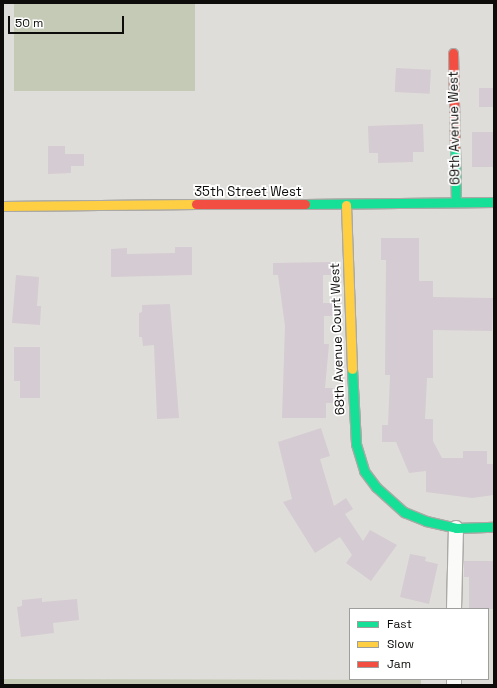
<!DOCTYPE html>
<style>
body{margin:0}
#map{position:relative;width:497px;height:688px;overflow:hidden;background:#dfddd9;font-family:"Space Grotesk",sans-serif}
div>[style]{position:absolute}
.green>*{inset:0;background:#c5cab6;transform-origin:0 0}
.building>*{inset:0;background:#d5cbd2;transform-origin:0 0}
.roads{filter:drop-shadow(1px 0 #aaa9a5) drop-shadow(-1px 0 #aaa9a5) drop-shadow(0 1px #aaa9a5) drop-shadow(0 -1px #aaa9a5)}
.street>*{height:14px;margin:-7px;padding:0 7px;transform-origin:7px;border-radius:7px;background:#fafaf9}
.fast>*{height:9px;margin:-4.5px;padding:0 4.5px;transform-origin:4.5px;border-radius:4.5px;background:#16e098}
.slow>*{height:9px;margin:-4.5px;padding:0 4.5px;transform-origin:4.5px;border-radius:4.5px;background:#ffcf43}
.jam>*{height:9px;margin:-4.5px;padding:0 4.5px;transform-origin:4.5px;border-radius:4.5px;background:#f24e42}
span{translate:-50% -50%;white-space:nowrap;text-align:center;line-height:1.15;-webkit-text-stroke:3.5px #fff;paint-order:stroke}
.street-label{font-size:13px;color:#0d0c0a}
.frame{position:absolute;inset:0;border:4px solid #0d0c0a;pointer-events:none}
.legend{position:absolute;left:349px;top:608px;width:140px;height:72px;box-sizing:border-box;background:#fff;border:1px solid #9e9e9d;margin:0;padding:5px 7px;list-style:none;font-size:12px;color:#0d0c0a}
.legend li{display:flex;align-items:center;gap:8px;height:20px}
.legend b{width:20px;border:1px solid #9e9e9d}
.scale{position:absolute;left:8px;top:16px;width:116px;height:18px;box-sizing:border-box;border:2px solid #0d0c0a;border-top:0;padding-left:5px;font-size:12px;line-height:14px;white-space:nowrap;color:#0d0c0a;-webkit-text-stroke:3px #fff;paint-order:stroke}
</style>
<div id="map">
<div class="green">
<div style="left:14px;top:3px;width:181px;height:88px"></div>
<div style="clip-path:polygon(3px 679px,421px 680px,421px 685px,3px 685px)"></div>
</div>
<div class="building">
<div style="left:396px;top:68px;width:35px;height:24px;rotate:3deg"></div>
<div style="left:494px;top:88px;width:19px;height:15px;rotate:90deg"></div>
<div style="clip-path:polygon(423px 124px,424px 152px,413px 152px,413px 162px,378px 163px,378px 153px,369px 153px,368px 126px)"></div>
<div style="left:494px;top:132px;width:35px;height:22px;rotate:90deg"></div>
<div style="clip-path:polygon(48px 146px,65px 146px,65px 154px,84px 154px,84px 166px,71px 166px,71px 173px,48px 174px)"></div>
<div style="clip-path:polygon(381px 238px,419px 238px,419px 281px,433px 281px,433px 297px,493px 298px,492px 331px,433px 330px,433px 378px,427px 378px,425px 419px,433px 419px,433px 441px,442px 458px,463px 458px,463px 451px,487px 451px,487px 464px,494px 464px,494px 495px,472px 498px,426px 492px,426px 471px,409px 473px,396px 442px,382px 442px,382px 425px,388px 425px,390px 375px,385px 375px,386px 260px,381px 260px)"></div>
<div style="clip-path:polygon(175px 247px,192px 247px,192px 275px,111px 277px,111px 249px,127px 248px,127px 254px,175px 253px)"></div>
<div style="clip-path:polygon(333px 262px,333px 275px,323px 275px,323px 303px,333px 303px,333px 316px,324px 316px,324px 344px,329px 344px,325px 388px,333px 388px,333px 403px,326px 403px,326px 418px,282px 418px,285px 326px,278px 275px,273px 275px,273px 263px)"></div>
<div style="clip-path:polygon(16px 275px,39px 277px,37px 306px,41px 306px,40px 325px,12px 323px)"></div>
<div style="clip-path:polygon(170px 304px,179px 418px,157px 419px,154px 345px,143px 346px,142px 337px,139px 337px,139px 313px,142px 312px,142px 305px)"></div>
<div style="clip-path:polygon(14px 347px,40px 347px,40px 398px,20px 398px,20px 381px,14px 381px)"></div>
<div style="clip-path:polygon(321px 428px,330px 456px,320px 459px,334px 506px,346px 498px,353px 509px,345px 514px,363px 541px,370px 530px,397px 545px,371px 581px,346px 563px,352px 555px,340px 537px,315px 553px,283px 502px,292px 499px,278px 442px)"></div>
<div style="clip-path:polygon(410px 554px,426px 557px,425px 561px,438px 564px,429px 604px,400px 597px)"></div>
<div style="clip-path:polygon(464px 561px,494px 561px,494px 609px,469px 609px,469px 577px,464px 577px)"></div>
<div style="clip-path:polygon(42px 598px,42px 602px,77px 599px,79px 620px,53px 623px,54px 633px,21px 637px,17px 607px,22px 606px,22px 600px)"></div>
</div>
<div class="roads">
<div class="street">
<div style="left:454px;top:609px;width:81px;rotate:-88.6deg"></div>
<div style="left:454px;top:679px;width:6px;rotate:90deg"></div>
</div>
<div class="fast">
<div style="left:455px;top:146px;width:56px;rotate:89deg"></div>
<div style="left:305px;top:204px;width:189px;rotate:-0.6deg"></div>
<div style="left:352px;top:369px;width:75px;rotate:86.9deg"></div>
<div style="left:356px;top:444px;width:28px;rotate:73deg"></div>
<div style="left:364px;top:471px;width:20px;rotate:53deg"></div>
<div style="left:376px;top:487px;width:38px;rotate:42deg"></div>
<div style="left:404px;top:512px;width:24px;rotate:22deg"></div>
<div style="left:426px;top:521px;width:31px;rotate:13deg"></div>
<div style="left:456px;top:528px;width:38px;rotate:-2deg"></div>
</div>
<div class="slow">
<div style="left:346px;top:205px;width:164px;rotate:87.9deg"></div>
<div style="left:3px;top:206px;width:193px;rotate:-0.6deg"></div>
</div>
<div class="jam">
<div style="left:453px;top:53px;width:93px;rotate:88.8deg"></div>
<div style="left:196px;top:204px;width:109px"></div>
</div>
</div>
<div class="street-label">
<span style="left:455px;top:128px;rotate:-91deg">69th Avenue West</span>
<span style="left:248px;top:192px">35th Street West</span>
<span style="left:338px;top:339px;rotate:-92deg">68th Avenue Court West</span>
</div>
<div class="frame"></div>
<ul class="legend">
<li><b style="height:5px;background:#16e098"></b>Fast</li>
<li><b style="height:5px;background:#ffcf43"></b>Slow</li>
<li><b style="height:5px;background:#f24e42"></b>Jam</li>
</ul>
<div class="scale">50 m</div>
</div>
